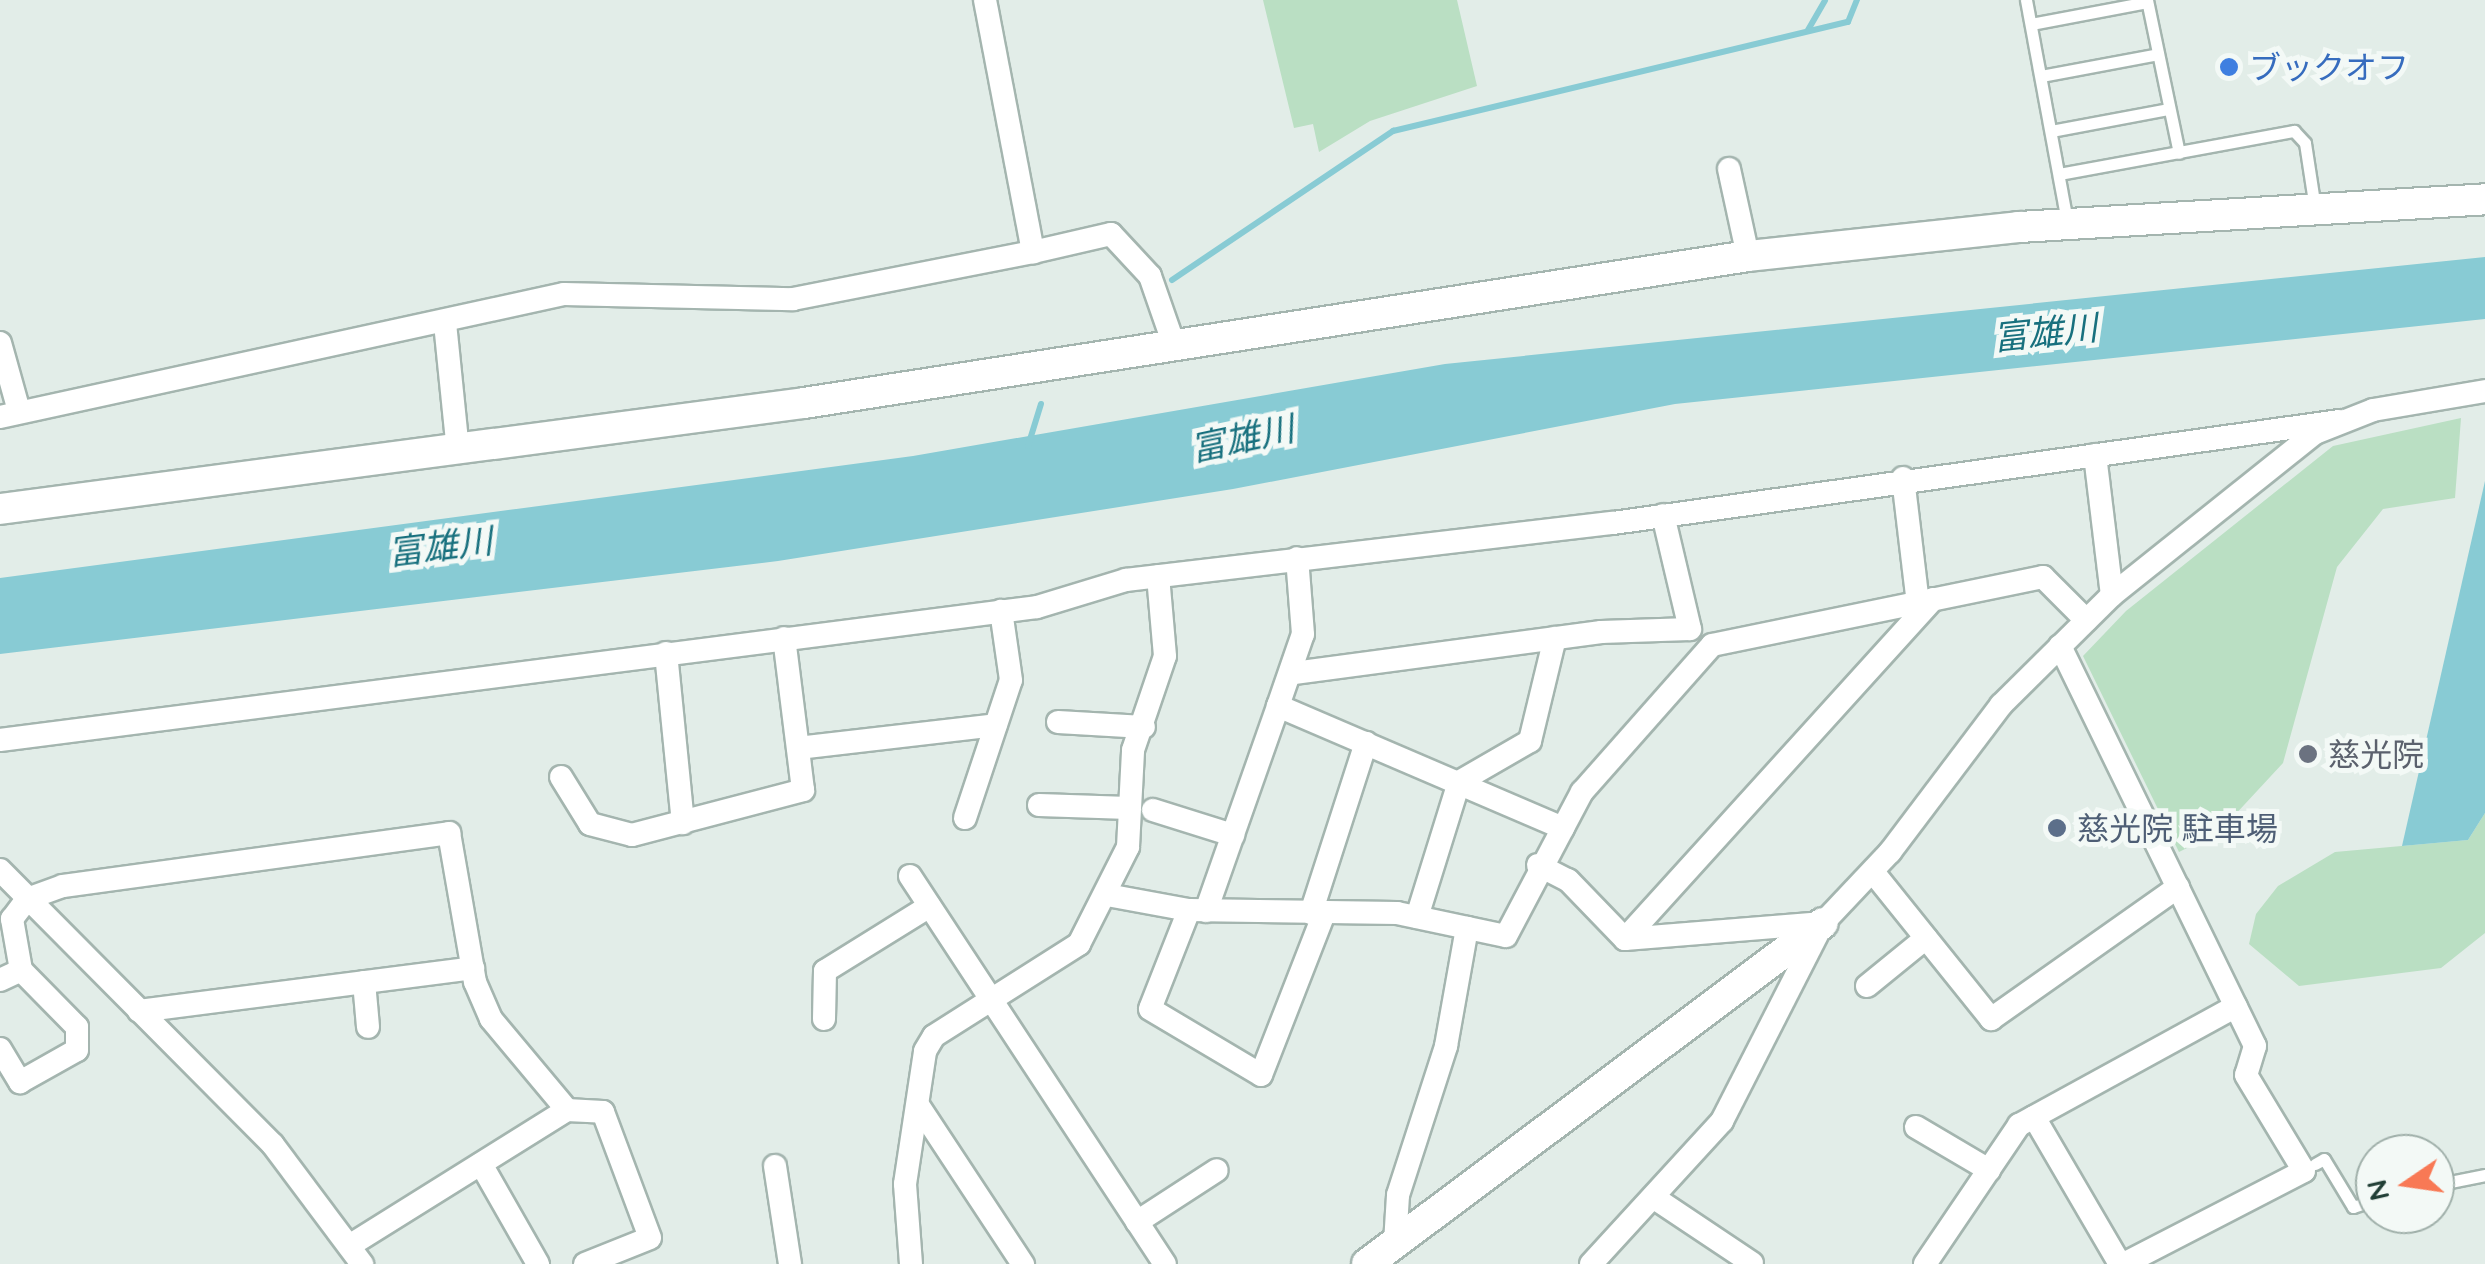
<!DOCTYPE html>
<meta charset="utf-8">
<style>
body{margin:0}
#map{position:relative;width:2485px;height:1264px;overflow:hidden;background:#e2ede8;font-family:Quicksand,"Noto Sans JP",sans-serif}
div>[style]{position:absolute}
.green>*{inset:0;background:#badfc3}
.water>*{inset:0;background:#88cbd4}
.stream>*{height:6px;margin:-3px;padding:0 3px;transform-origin:3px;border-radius:3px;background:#88cbd4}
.roads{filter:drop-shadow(2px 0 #a4b5af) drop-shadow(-2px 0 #a4b5af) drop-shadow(0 2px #a4b5af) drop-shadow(0 -2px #a4b5af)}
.service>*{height:11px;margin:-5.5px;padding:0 5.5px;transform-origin:5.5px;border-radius:5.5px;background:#fff}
.minor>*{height:22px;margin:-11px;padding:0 11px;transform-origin:11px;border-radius:11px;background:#fff}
.tertiary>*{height:30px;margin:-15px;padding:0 15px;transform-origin:15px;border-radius:15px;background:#fff}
.dots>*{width:28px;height:28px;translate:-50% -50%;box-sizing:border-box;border:5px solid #f3f9f6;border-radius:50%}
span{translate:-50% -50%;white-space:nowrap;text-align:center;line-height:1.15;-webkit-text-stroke:10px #f3f9f6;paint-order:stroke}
.shop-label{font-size:32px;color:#366cbe}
.left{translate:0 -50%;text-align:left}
.worship-label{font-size:32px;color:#5b616d}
.service-label{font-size:32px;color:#4e5e75}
.water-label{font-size:35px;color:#18707e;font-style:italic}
.north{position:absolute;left:2355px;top:1134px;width:100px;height:100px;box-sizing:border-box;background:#f3f9f6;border:2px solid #9fafa9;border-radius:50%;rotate:257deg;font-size:28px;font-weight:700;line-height:40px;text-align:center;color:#213f36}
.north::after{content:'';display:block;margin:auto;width:35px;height:45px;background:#f87955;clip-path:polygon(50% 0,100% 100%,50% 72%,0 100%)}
</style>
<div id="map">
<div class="green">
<div style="clip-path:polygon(1263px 0,1457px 0,1477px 86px,1370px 121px,1319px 152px,1313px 124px,1294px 128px)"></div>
<div style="clip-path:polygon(2461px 418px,2455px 498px,2383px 509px,2337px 567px,2283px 763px,2219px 832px,2179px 852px,2083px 656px,2126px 611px,2333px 446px)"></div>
<div style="clip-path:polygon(2485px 813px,2485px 933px,2441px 968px,2299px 986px,2249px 944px,2256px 914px,2278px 886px,2335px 852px,2468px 840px)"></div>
</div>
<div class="water">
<div style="clip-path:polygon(2485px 257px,2485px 319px,1675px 404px,1233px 489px,778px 561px,0 654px,0 578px,913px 456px,1445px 364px)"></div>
<div style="clip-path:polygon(2485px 481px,2485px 813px,2468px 840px,2402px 846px)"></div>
</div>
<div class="stream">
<div style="left:1808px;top:30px;width:34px;rotate:-60deg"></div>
<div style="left:1172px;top:280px;width:267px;rotate:-34deg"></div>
<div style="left:1393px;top:131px;width:468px;rotate:-13.5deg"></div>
<div style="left:1848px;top:22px;width:24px;rotate:-68deg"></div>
<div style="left:1028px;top:446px;width:44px;rotate:-72.8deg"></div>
</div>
<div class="roads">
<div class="service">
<div style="left:2026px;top:0;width:226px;rotate:79.5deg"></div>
<div style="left:2147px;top:0;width:156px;rotate:78.2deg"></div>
<div style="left:2031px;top:24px;width:118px;rotate:-10.7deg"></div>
<div style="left:2041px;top:76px;width:119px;rotate:-10.6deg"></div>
<div style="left:2051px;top:131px;width:120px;rotate:-10.6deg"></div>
<div style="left:2059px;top:174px;width:239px;rotate:-10.4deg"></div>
<div style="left:2294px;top:131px;width:16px;rotate:47deg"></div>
<div style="left:2305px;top:143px;width:66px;rotate:81.3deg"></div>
<div style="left:2315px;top:1164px;width:10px;rotate:-29deg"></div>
<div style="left:2324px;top:1159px;width:56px;rotate:58.9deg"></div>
<div style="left:2353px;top:1207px;width:23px;rotate:-18deg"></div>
<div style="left:2435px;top:1185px;width:51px;rotate:-11.3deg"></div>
</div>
<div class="minor">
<div style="left:985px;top:0;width:257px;rotate:79.2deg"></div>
<div style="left:1033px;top:252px;width:80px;rotate:-13deg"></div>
<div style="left:1111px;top:234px;width:57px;rotate:47.1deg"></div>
<div style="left:1150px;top:276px;width:70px;rotate:70.8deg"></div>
<div style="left:1729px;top:169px;width:89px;rotate:77.7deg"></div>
<div style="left:445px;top:323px;width:128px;rotate:84.2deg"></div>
<div style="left:0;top:343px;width:71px;rotate:74.4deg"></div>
<div style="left:0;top:417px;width:577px;rotate:-12.3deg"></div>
<div style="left:564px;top:294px;width:229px;rotate:1.3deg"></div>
<div style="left:793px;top:299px;width:245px;rotate:-11.1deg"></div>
<div style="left:2095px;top:455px;width:141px;rotate:83.1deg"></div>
<div style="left:1903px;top:478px;width:126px;rotate:83.2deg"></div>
<div style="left:2060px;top:646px;width:445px;rotate:64deg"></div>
<div style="left:2255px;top:1046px;width:30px;rotate:107deg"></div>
<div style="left:2246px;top:1075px;width:112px;rotate:58.9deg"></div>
<div style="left:2304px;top:1171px;width:203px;rotate:152.7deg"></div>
<div style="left:666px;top:653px;width:171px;rotate:84.3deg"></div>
<div style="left:1294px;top:673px;width:310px;rotate:-7.6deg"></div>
<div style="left:1601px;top:632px;width:89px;rotate:-1.9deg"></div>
<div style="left:1690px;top:629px;width:117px;rotate:-103.3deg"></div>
<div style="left:1278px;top:706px;width:76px;rotate:-70.9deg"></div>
<div style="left:1303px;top:634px;width:76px;rotate:-94.5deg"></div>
<div style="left:1058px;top:722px;width:86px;rotate:3.3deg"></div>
<div style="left:0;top:740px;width:1045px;rotate:-7.31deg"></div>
<div style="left:1037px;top:607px;width:93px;rotate:-16.9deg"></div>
<div style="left:1126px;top:580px;width:490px;rotate:-6.7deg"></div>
<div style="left:1613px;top:523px;width:734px;rotate:-7.99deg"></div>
<div style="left:798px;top:748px;width:199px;rotate:-6.6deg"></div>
<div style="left:561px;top:777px;width:55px;rotate:58.3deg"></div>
<div style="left:590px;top:824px;width:43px;rotate:14.7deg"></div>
<div style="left:632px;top:835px;width:177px;rotate:-14.7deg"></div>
<div style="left:803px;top:790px;width:153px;rotate:-97.1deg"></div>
<div style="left:1039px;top:805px;width:90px;rotate:1.9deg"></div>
<div style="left:1153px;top:810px;width:84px;rotate:17.4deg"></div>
<div style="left:965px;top:818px;width:145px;rotate:-71.6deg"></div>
<div style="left:1011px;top:680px;width:70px;rotate:-98.2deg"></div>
<div style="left:1538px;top:865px;width:34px;rotate:27deg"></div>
<div style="left:1568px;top:880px;width:82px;rotate:46deg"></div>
<div style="left:0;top:870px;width:387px;rotate:45.2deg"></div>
<div style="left:273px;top:1145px;width:149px;rotate:53.2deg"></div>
<div style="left:1873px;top:872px;width:189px;rotate:51.2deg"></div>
<div style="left:1991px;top:1019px;width:229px;rotate:-35.2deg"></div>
<div style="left:910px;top:876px;width:464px;rotate:56.7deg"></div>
<div style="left:1107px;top:895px;width:83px;rotate:10.4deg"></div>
<div style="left:1189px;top:910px;width:208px;rotate:0.8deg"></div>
<div style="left:1397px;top:913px;width:111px;rotate:11.9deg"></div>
<div style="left:1506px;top:936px;width:163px;rotate:-62.2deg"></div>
<div style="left:1582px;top:792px;width:196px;rotate:-48.5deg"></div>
<div style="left:1712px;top:645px;width:338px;rotate:-11.6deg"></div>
<div style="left:2043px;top:577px;width:61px;rotate:45deg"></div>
<div style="left:1189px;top:910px;width:106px;rotate:111.5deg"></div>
<div style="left:1150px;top:1009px;width:129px;rotate:30.7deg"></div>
<div style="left:1261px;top:1075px;width:174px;rotate:-68.7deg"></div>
<div style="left:1206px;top:911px;width:217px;rotate:-70.6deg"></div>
<div style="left:1278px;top:706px;width:310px;rotate:23.2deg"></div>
<div style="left:1311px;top:913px;width:179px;rotate:-72.1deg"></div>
<div style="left:1417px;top:917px;width:141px;rotate:-72.7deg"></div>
<div style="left:1459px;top:782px;width:82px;rotate:-30deg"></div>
<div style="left:1530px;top:741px;width:106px;rotate:-76.4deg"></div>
<div style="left:1625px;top:939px;width:459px;rotate:-47.8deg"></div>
<div style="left:1625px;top:939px;width:199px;rotate:-4.6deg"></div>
<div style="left:0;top:980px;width:23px;rotate:-25deg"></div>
<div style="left:21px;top:970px;width:52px;rotate:-100deg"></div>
<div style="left:12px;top:919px;width:25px;rotate:-53deg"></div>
<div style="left:27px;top:899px;width:38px;rotate:-20deg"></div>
<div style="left:63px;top:886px;width:390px;rotate:-7.8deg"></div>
<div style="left:449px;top:833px;width:151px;rotate:80.1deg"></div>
<div style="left:475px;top:982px;width:40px;rotate:66.6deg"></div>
<div style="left:491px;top:1019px;width:119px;rotate:50.1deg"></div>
<div style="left:567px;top:1110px;width:36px;rotate:3deg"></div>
<div style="left:603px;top:1112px;width:134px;rotate:69.5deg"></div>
<div style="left:650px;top:1238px;width:70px;rotate:158.2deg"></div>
<div style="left:364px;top:982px;width:45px;rotate:84.9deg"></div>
<div style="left:1867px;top:986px;width:76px;rotate:-39.1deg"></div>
<div style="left:139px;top:1011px;width:337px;rotate:-7.3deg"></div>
<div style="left:824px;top:1019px;width:48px;rotate:-88.8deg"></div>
<div style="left:825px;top:971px;width:123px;rotate:-31.8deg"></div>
<div style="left:0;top:1049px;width:39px;rotate:59deg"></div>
<div style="left:20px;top:1082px;width:65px;rotate:-29.3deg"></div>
<div style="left:77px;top:1050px;width:23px;rotate:-90deg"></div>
<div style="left:77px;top:1027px;width:80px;rotate:-134.5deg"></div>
<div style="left:918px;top:1105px;width:191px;rotate:56.6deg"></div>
<div style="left:2034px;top:1117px;width:170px;rotate:59.7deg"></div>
<div style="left:1916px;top:1127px;width:85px;rotate:30.5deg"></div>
<div style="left:481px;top:1164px;width:115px;rotate:60.3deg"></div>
<div style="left:775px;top:1166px;width:99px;rotate:81.3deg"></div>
<div style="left:1653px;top:1197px;width:119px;rotate:33.7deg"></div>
<div style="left:1137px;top:1222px;width:95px;rotate:-33deg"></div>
<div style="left:1395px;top:1243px;width:48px;rotate:-86.4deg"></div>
<div style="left:1398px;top:1195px;width:157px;rotate:-72.1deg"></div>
<div style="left:1446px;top:1046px;width:120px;rotate:-79.9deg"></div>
<div style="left:349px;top:1246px;width:257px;rotate:-32deg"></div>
<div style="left:911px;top:1264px;width:80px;rotate:-94.3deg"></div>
<div style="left:905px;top:1184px;width:134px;rotate:-81.4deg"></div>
<div style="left:925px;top:1051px;width:17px;rotate:-59deg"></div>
<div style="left:934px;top:1036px;width:172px;rotate:-32.4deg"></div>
<div style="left:1079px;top:944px;width:109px;rotate:-63.2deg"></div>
<div style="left:1128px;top:847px;width:97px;rotate:-87deg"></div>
<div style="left:1133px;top:750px;width:99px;rotate:-71.2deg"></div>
<div style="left:1165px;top:656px;width:80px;rotate:-95deg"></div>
<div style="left:1591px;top:1264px;width:194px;rotate:-47.5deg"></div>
<div style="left:1722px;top:1121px;width:222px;rotate:-63deg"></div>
<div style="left:1823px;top:923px;width:98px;rotate:-46.7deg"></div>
<div style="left:1890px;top:852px;width:184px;rotate:-52.9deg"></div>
<div style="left:2001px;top:705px;width:156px;rotate:-44.7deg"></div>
<div style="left:2112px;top:595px;width:260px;rotate:-38.6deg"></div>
<div style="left:2315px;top:433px;width:62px;rotate:-21.6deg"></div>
<div style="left:2373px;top:410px;width:114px;rotate:-9.6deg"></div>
<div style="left:1925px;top:1264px;width:168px;rotate:-55.9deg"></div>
<div style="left:2019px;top:1125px;width:247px;rotate:-28.7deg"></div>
</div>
<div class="tertiary">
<div style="left:0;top:509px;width:811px;rotate:-7.51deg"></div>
<div style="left:804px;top:403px;width:955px;rotate:-8.85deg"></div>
<div style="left:1748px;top:256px;width:273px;rotate:-6.1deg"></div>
<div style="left:2019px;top:227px;width:467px;rotate:-3.4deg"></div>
<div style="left:1367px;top:1264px;width:569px;rotate:-36.79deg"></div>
</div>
</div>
<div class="dots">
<div style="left:2229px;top:67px;background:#3f7fe0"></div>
<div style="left:2308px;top:754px;background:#6b7280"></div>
<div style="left:2057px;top:828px;background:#5c6f8a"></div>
</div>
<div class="shop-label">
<span class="left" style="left:2249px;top:67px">ブックオフ</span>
</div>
<div class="worship-label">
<span class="left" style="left:2328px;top:754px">慈光院</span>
</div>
<div class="service-label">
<span class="left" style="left:2077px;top:828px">慈光院 駐車場</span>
</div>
<div class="water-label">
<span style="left:2045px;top:332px;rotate:-6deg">富雄川</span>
<span style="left:1242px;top:438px;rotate:-12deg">富雄川</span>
<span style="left:440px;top:546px;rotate:-7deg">富雄川</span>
</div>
<div class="north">N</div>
</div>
